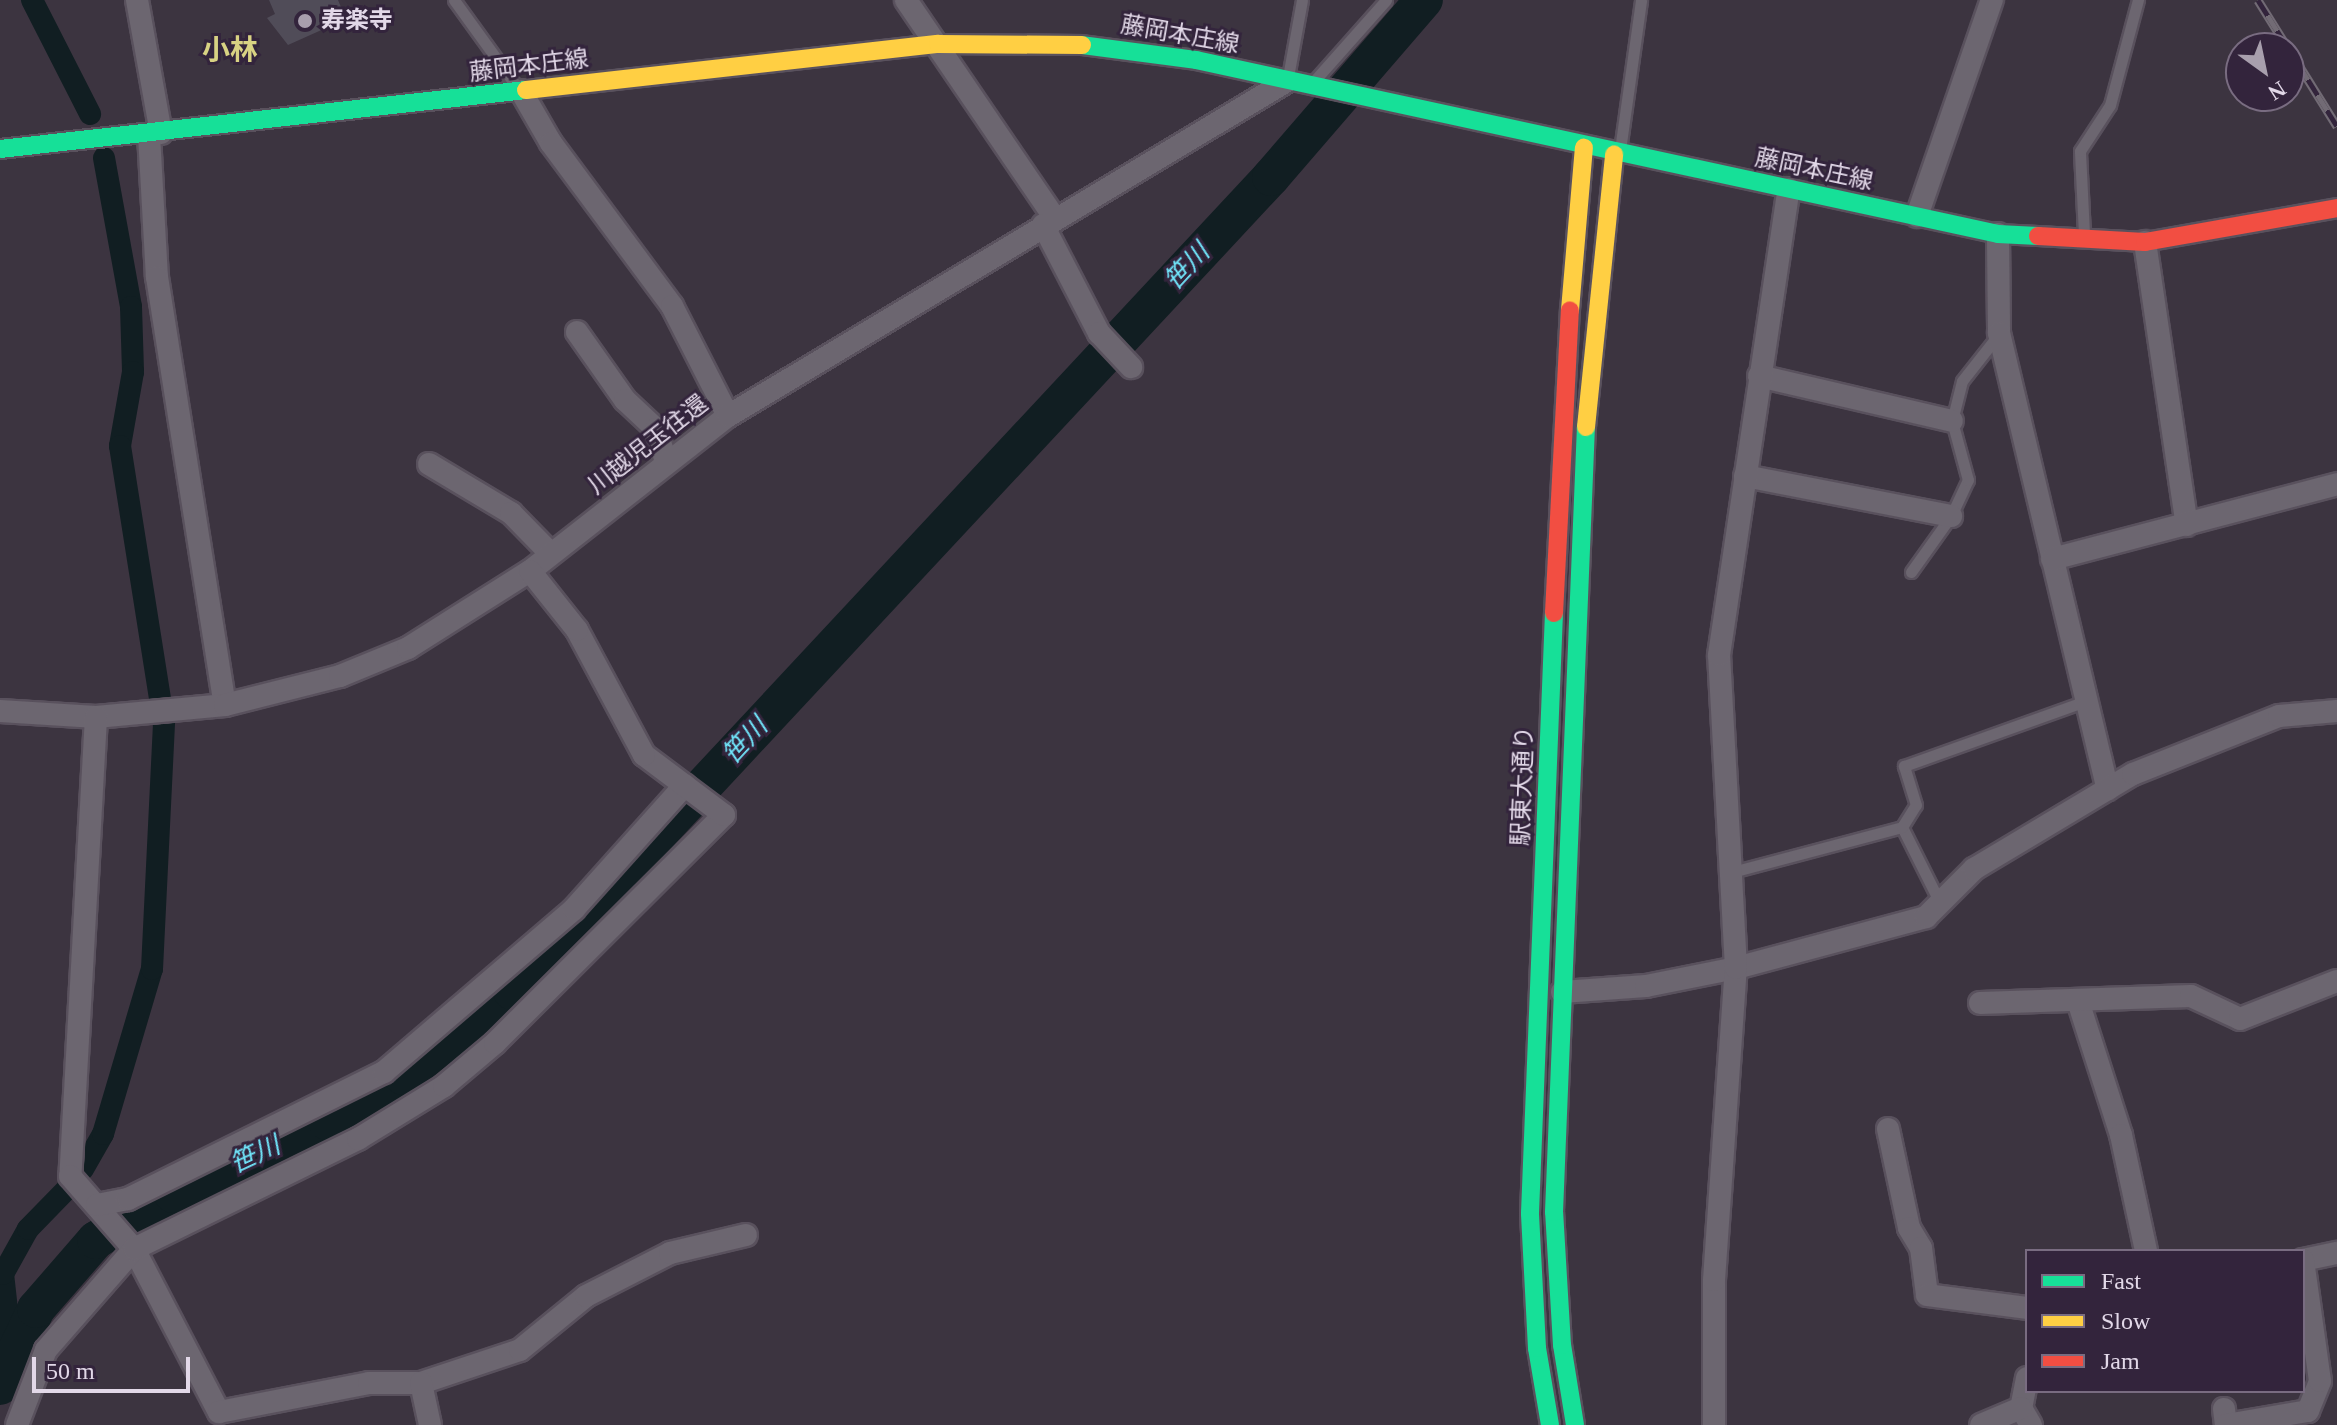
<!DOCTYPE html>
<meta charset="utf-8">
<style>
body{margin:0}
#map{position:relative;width:2337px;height:1425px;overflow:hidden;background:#3c3440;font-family:"Times New Roman","Noto Sans JP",serif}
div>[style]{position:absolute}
.stream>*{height:6px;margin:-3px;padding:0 3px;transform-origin:3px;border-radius:3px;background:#111e22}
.canal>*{height:22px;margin:-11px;padding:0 11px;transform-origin:11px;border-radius:11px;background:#111e22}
.river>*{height:38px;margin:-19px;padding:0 19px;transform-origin:19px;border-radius:19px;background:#111e22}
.building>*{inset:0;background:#504c58}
.roads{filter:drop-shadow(2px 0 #59515d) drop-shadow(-2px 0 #59515d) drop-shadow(0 2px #59515d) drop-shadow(0 -2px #59515d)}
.lane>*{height:11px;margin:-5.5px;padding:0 5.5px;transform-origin:5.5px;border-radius:5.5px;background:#6c6670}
.street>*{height:22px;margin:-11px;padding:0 11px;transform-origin:11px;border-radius:11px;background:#6c6670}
.fast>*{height:18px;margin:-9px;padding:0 9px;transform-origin:9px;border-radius:9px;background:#16e098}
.slow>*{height:18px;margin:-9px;padding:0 9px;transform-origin:9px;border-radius:9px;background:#ffcf43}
.jam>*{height:18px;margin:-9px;padding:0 9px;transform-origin:9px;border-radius:9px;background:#f24e42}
.rail>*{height:9px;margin-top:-4.5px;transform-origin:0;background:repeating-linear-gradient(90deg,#33243c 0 18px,#726b75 0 36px);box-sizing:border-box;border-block:2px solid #726b75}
.dots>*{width:22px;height:22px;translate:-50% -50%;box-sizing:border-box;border:4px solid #33243c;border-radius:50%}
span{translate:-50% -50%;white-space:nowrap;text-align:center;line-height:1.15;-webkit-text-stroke:6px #33243c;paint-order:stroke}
.poi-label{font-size:24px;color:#e2d8e8;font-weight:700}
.left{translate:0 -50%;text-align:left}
.street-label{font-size:24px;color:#e2d8e8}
.water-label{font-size:26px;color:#71e7fc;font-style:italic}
.quarter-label{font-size:28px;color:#d8d283;font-weight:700}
.legend{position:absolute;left:2025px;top:1249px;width:280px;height:144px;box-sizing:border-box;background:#33243c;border:2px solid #796c81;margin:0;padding:10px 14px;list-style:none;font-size:24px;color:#e2d8e8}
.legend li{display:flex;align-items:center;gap:16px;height:40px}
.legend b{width:40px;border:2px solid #796c81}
.north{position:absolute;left:2225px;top:32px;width:80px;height:80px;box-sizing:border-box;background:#33243c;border:2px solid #796c81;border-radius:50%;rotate:147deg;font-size:22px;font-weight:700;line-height:32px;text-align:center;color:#e2d8e8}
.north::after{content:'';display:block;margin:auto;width:28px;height:36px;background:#a89fad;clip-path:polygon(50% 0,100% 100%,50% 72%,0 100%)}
.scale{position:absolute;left:32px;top:1357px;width:158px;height:36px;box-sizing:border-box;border:4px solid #e2d8e8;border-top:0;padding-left:10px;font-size:24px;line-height:28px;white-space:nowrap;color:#e2d8e8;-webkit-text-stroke:6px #33243c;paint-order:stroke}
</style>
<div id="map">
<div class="stream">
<div style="left:0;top:1359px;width:9px;rotate:49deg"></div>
</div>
<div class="canal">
<div style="left:32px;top:0;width:128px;rotate:63deg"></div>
<div style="left:104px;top:158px;width:151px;rotate:79.7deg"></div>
<div style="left:131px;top:307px;width:65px;rotate:88.2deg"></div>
<div style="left:133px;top:372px;width:75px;rotate:100deg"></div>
<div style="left:120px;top:446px;width:256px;rotate:81deg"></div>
<div style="left:83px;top:1169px;width:40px;rotate:-60.3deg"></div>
<div style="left:103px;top:1134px;width:172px;rotate:-73.5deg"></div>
<div style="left:152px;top:969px;width:248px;rotate:-87.2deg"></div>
<div style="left:12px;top:1355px;width:81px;rotate:-96.3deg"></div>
<div style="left:3px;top:1274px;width:51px;rotate:-60.9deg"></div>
<div style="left:28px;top:1229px;width:56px;rotate:-45.7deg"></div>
</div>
<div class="river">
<div style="left:0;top:1386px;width:85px;rotate:-64.9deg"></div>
<div style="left:36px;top:1309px;width:91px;rotate:-49deg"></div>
<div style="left:96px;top:1240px;width:90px;rotate:-30.9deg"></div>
<div style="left:173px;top:1194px;width:170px;rotate:-25.4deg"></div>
<div style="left:327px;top:1121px;width:88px;rotate:-30.6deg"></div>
<div style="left:403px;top:1076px;width:138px;rotate:-37.9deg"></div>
<div style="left:512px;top:991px;width:1113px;rotate:-47deg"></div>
<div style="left:1271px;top:177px;width:234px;rotate:-49.2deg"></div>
</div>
<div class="building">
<div style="clip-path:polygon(269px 0,338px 0,346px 19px,288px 45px,267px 18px,275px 14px)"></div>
</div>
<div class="roads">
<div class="lane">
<div style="left:454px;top:0;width:107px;rotate:54.1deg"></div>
<div style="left:1288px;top:77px;width:78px;rotate:-79.7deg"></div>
<div style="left:1315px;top:80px;width:107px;rotate:-48.4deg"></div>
<div style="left:1620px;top:150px;width:151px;rotate:-82deg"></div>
<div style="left:2084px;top:234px;width:83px;rotate:-92.8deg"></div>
<div style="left:2080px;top:151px;width:55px;rotate:-56.9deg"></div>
<div style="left:2110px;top:105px;width:109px;rotate:-75.1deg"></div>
<div style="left:1911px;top:572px;width:69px;rotate:-54.5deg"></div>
<div style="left:1951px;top:516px;width:40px;rotate:-65deg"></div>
<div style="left:1968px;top:480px;width:61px;rotate:-105.2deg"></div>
<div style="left:1952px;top:421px;width:41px;rotate:-76deg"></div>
<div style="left:1962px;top:381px;width:60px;rotate:-51.8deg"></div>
<div style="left:1902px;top:827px;width:80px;rotate:63.4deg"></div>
<div style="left:1732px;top:872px;width:176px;rotate:-14.8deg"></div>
<div style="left:1902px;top:827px;width:26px;rotate:-58deg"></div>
<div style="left:1916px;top:805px;width:41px;rotate:-107.1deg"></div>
<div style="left:1904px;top:766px;width:193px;rotate:-19.7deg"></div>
</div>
<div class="street">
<div style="left:137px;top:0;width:135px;rotate:79.8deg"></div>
<div style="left:906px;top:0;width:263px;rotate:55.7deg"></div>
<div style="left:521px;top:91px;width:60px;rotate:60deg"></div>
<div style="left:551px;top:143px;width:203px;rotate:53.4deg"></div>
<div style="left:672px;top:306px;width:123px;rotate:63deg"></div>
<div style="left:149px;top:135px;width:142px;rotate:86.8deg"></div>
<div style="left:157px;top:277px;width:433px;rotate:81deg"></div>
<div style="left:1917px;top:216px;width:229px;rotate:-70.9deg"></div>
<div style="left:1043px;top:225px;width:122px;rotate:62.6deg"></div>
<div style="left:1099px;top:333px;width:47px;rotate:46.7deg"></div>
<div style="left:1998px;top:234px;width:99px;rotate:89.4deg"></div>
<div style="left:1999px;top:333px;width:469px;rotate:76.6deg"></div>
<div style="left:2145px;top:242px;width:286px;rotate:81.6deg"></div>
<div style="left:577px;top:332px;width:83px;rotate:54.8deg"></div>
<div style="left:625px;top:400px;width:42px;rotate:43.1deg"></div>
<div style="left:656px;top:429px;width:34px;rotate:73deg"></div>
<div style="left:1759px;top:376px;width:198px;rotate:13.1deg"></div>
<div style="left:429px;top:464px;width:96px;rotate:30.9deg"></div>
<div style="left:511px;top:513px;width:57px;rotate:45.7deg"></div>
<div style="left:1745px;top:476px;width:210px;rotate:11deg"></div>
<div style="left:2052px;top:559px;width:295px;rotate:-14.7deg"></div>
<div style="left:0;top:711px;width:96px;rotate:3.6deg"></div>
<div style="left:96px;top:717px;width:130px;rotate:-5.3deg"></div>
<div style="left:225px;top:705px;width:119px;rotate:-14.2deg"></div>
<div style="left:340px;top:676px;width:74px;rotate:-22.4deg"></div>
<div style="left:408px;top:648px;width:144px;rotate:-32.3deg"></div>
<div style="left:530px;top:571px;width:251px;rotate:-38.1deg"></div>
<div style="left:728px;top:416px;width:652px;rotate:-30.93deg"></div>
<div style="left:96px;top:717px;width:460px;rotate:93.2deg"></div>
<div style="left:70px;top:1176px;width:97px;rotate:48.8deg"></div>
<div style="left:134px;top:1249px;width:184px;rotate:62.5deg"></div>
<div style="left:219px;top:1412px;width:153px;rotate:-10.9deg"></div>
<div style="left:369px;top:1383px;width:52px"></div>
<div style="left:421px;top:1383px;width:104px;rotate:-18.4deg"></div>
<div style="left:520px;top:1350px;width:85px;rotate:-39.3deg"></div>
<div style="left:586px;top:1296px;width:94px;rotate:-27.1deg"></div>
<div style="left:670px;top:1253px;width:78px;rotate:-13.3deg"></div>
<div style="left:1562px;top:992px;width:84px;rotate:-4.1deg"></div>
<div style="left:1646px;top:986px;width:92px;rotate:-11.3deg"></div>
<div style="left:1736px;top:968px;width:197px;rotate:-15deg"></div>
<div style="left:1926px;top:917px;width:68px;rotate:-45deg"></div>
<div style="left:1974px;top:869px;width:185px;rotate:-30.9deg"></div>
<div style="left:2133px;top:774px;width:157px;rotate:-21.7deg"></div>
<div style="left:2279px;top:716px;width:58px;rotate:-4.9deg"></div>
<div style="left:2078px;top:1001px;width:141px;rotate:72.2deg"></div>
<div style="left:2121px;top:1135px;width:119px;rotate:77.8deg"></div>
<div style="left:1980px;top:1003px;width:211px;rotate:-1.9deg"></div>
<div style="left:2191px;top:996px;width:54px;rotate:25.1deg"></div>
<div style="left:2240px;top:1019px;width:104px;rotate:-21.4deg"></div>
<div style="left:1888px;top:1129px;width:101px;rotate:78deg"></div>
<div style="left:1909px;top:1228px;width:23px;rotate:59deg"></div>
<div style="left:1921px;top:1248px;width:47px;rotate:82.7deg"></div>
<div style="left:1927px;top:1295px;width:101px;rotate:7.4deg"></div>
<div style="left:97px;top:1205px;width:32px;rotate:-11deg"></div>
<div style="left:128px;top:1199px;width:286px;rotate:-26.4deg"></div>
<div style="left:384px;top:1072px;width:250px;rotate:-40.6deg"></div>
<div style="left:574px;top:909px;width:166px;rotate:-48.2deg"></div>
<div style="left:2303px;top:1260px;width:35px;rotate:-12deg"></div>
<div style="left:2027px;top:1378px;width:31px;rotate:101deg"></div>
<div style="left:2021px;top:1408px;width:20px;rotate:60deg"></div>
<div style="left:421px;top:1383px;width:43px;rotate:77.9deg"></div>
<div style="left:2224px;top:1409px;width:16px;rotate:83deg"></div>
<div style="left:2226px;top:1425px;width:83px;rotate:-9.7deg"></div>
<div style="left:2308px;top:1411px;width:32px;rotate:-68deg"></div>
<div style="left:2320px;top:1381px;width:122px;rotate:-98deg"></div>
<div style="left:17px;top:1425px;width:80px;rotate:-68.9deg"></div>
<div style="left:46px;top:1350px;width:134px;rotate:-48.9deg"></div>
<div style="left:134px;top:1249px;width:250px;rotate:-26.2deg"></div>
<div style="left:358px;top:1139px;width:101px;rotate:-31.6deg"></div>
<div style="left:444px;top:1086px;width:67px;rotate:-40.1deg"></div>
<div style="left:495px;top:1043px;width:323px;rotate:-44.9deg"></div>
<div style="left:724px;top:815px;width:100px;rotate:-143.1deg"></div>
<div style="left:644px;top:755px;width:142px;rotate:-118.2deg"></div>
<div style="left:577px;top:630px;width:75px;rotate:-128.5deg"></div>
<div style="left:1714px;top:1425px;width:145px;rotate:-90deg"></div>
<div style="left:1714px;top:1280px;width:313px;rotate:-86deg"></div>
<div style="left:1736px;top:968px;width:313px;rotate:-93.1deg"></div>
<div style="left:1719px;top:655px;width:471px;rotate:-81.5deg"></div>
<div style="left:1981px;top:1425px;width:43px;rotate:-23deg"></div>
</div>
<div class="fast">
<div style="left:1082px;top:45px;width:115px;rotate:7.5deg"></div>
<div style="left:1196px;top:60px;width:821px;rotate:12.24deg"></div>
<div style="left:1998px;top:234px;width:40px;rotate:2.9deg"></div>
<div style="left:0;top:149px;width:529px;rotate:-6.4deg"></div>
<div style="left:1550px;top:1425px;width:78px;rotate:-99.6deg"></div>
<div style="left:1537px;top:1348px;width:135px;rotate:-93deg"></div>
<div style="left:1530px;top:1213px;width:600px;rotate:-87.71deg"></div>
<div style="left:1575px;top:1425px;width:81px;rotate:-99.2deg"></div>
<div style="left:1562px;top:1345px;width:133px;rotate:-93.4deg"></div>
<div style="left:1554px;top:1212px;width:786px;rotate:-87.67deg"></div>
</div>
<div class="slow">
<div style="left:526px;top:90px;width:415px;rotate:-6.4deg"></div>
<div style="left:938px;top:44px;width:144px;rotate:0.4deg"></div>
<div style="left:1570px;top:310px;width:163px;rotate:-85.1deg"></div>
<div style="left:1586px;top:427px;width:274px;rotate:-84.1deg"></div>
</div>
<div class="jam">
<div style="left:2038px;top:236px;width:107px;rotate:3.2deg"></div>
<div style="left:2145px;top:242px;width:195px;rotate:-10deg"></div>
<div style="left:1554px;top:613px;width:303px;rotate:-87deg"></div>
</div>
</div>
<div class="rail">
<div style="left:2258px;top:0;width:57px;rotate:58deg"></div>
<div style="left:2289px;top:49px;width:91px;rotate:58.1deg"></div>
</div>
<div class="dots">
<div style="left:305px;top:21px;background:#a89fad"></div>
</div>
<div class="poi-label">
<span class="left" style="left:321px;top:21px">寿楽寺</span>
</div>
<div class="street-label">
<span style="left:1180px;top:35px;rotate:10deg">藤岡本庄線</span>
<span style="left:529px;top:66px;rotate:-7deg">藤岡本庄線</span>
<span style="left:1814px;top:170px;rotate:12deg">藤岡本庄線</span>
<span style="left:648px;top:445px;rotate:-38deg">川越児玉往還</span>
<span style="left:1523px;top:786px;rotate:-88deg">駅東大通り</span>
</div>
<div class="water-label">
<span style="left:1187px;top:267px;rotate:-47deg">笹川</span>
<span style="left:745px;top:741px;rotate:-47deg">笹川</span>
<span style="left:255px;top:1155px;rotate:-25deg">笹川</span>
</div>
<div class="quarter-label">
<span style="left:230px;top:50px">小林</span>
</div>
<ul class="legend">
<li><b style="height:10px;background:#16e098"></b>Fast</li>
<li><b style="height:10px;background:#ffcf43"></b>Slow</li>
<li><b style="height:10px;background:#f24e42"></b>Jam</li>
</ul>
<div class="north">N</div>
<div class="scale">50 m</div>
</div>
